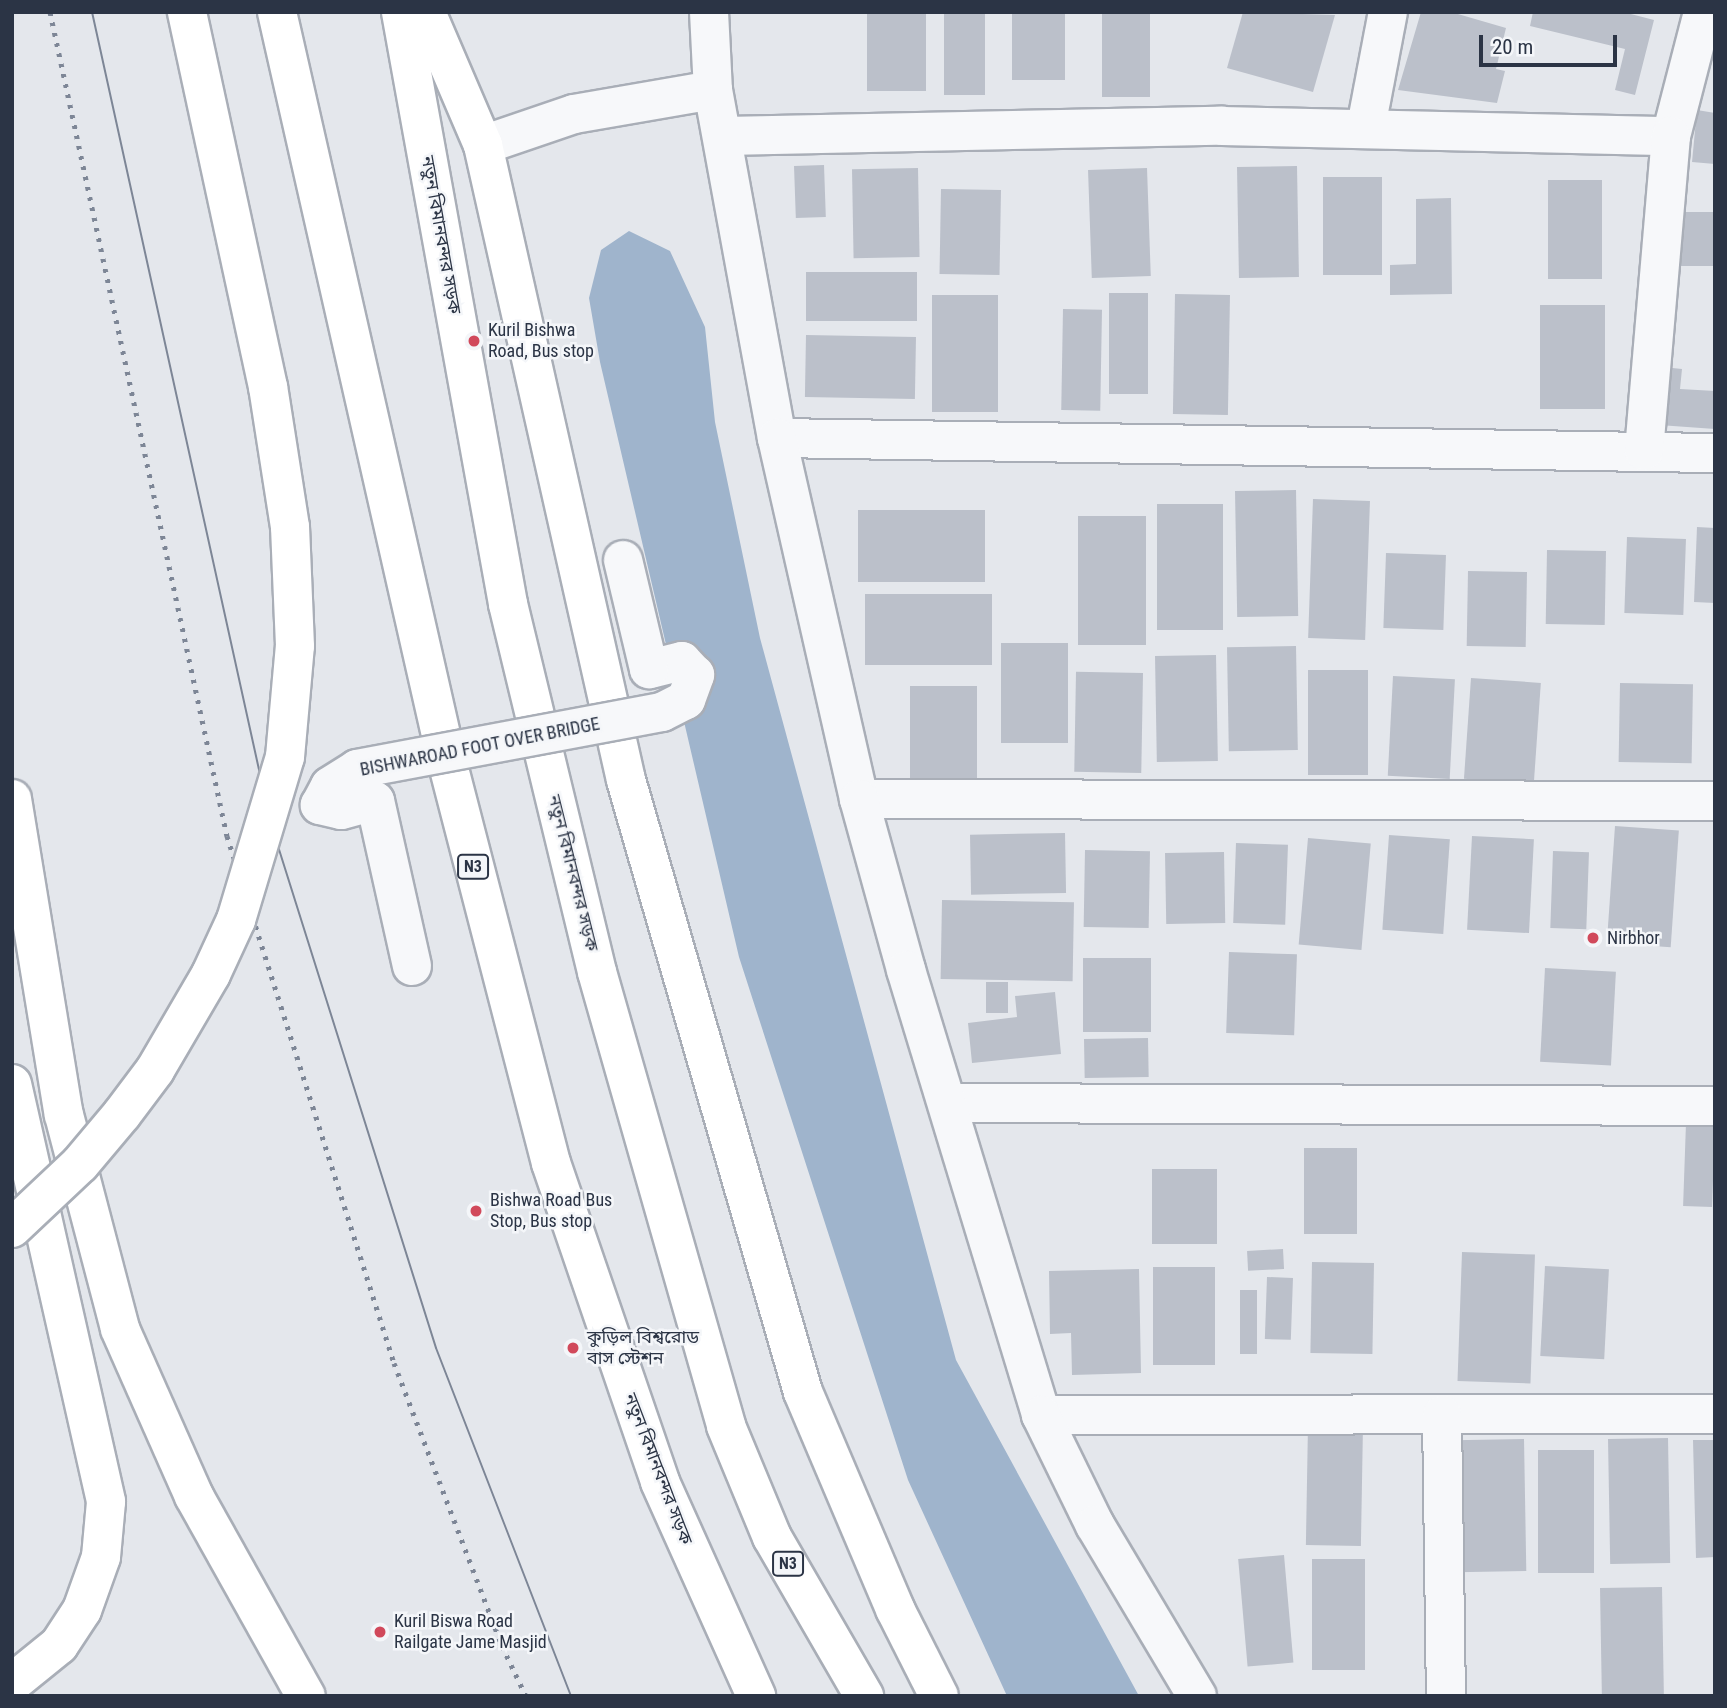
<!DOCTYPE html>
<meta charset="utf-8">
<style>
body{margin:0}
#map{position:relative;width:1727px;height:1708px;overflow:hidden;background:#e4e7ec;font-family:"Roboto Condensed","Noto Sans Bengali",sans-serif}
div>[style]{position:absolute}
.water>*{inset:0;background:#9fb4cc}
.building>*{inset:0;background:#bbc0ca;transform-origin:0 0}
.roads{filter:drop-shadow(2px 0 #a9aeb7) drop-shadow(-2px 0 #a9aeb7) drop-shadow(0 2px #a9aeb7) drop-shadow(0 -2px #a9aeb7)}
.minor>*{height:38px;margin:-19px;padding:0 19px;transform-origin:19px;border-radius:19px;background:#f7f8fa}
.tertiary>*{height:38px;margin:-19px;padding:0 19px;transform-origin:19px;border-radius:19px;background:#f7f8fa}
.trunk>*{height:38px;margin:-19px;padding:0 19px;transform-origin:19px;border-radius:19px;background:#fff}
.motorway>*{height:38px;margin:-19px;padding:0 19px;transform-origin:19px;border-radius:19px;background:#fff}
.tram>*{height:2px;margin:-1px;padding:0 1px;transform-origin:1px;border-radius:1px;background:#7d8696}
.rail>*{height:5px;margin-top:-2.5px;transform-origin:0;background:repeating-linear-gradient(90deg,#7d8696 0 3.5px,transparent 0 10.5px)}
.bridges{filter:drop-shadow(2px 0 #a9aeb7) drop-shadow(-2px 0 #a9aeb7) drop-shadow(0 2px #a9aeb7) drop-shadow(0 -2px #a9aeb7)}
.pedestrian-bridge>*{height:38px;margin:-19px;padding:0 19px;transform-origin:19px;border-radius:19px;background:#f7f8fa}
.trunk-bridge>*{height:38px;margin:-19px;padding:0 19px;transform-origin:19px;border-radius:19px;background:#fff}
.dots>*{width:19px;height:19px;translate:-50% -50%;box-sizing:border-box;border:4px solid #f4f6f9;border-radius:50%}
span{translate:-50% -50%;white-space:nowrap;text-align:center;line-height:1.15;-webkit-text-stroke:5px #f4f6f9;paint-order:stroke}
.shield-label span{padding:2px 5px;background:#f4f6f9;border:2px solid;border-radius:5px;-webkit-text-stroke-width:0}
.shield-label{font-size:16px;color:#2b3445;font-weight:700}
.street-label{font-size:18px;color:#2b3445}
.poi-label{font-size:18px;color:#2b3445}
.left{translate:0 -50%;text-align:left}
.frame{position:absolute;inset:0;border:14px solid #2b3445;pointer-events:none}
.scale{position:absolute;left:1479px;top:35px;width:138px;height:32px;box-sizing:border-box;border:4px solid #2b3445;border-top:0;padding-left:9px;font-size:21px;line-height:24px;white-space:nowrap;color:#2b3445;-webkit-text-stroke:5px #f4f6f9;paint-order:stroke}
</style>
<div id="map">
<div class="water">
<div style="clip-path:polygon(629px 231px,670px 251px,705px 327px,715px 422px,760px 638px,956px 1360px,1139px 1696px,1007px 1696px,908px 1480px,739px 957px,600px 362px,589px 298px,601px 250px)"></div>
</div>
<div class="building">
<div style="left:867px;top:12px;width:59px;height:79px"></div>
<div style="left:944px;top:12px;width:41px;height:83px"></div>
<div style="left:1012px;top:12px;width:53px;height:68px"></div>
<div style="left:1102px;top:12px;width:48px;height:85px"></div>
<div style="clip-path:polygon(1243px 12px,1335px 15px,1313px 92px,1227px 68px)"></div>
<div style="clip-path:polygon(1421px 12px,1451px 12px,1506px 28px,1496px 69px,1505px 71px,1497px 103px,1398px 90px)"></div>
<div style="clip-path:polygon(1533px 12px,1623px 12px,1654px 20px,1635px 95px,1615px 90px,1625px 49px,1530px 26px)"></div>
<div style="clip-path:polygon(1697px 110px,1715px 113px,1715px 164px,1692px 162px)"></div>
<div style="left:824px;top:165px;width:52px;height:30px;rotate:88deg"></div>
<div style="left:1297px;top:166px;width:111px;height:60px;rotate:89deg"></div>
<div style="left:918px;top:168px;width:89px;height:66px;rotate:89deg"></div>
<div style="left:1147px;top:168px;width:108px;height:59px;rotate:88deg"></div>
<div style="left:1323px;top:177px;width:59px;height:98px"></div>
<div style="left:1548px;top:180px;width:54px;height:99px"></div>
<div style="left:941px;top:189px;width:60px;height:85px;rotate:1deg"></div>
<div style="clip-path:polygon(1451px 198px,1452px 294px,1390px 295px,1390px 265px,1416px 264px,1416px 199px)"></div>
<div style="left:1715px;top:212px;width:54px;height:37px;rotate:90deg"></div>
<div style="left:917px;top:272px;width:49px;height:111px;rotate:90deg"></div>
<div style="left:1109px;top:293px;width:39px;height:101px"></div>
<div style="left:1175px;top:294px;width:55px;height:120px;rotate:1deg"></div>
<div style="left:932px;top:295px;width:66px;height:117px"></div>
<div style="left:1540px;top:305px;width:65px;height:104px"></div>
<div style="left:1063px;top:309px;width:39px;height:101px;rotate:1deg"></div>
<div style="left:806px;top:335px;width:110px;height:62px;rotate:1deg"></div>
<div style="clip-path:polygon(1663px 367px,1682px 369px,1680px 389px,1715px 391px,1715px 429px,1659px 425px)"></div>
<div style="left:1296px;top:490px;width:126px;height:61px;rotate:89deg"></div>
<div style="left:1313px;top:499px;width:57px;height:139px;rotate:2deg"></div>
<div style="left:1157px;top:504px;width:66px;height:126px"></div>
<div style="left:858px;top:510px;width:127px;height:72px"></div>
<div style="left:1078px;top:516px;width:68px;height:129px"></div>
<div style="clip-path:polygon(1697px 527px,1715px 528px,1715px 603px,1694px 602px)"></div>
<div style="left:1627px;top:537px;width:59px;height:76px;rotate:2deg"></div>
<div style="left:1547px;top:550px;width:59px;height:74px;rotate:1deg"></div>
<div style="left:1386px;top:553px;width:60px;height:75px;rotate:2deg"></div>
<div style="left:1468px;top:571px;width:59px;height:75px;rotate:1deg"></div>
<div style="left:865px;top:594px;width:127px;height:71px"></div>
<div style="left:1001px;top:643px;width:67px;height:100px"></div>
<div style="left:1296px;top:646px;width:104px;height:69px;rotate:89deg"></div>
<div style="left:1216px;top:655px;width:106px;height:61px;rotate:89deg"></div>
<div style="left:1308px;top:670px;width:60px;height:105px"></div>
<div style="left:1143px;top:673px;width:100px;height:67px;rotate:91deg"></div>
<div style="left:1393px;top:676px;width:62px;height:100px;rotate:3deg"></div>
<div style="left:1471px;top:678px;width:70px;height:101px;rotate:4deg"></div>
<div style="left:1620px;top:683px;width:73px;height:79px;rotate:1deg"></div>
<div style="left:910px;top:686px;width:67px;height:100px"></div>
<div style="left:1615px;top:826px;width:64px;height:117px;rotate:4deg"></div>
<div style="left:1065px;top:833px;width:60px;height:95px;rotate:89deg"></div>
<div style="left:1389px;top:835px;width:61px;height:95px;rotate:4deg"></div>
<div style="left:1472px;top:836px;width:62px;height:94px;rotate:3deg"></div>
<div style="left:1308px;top:838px;width:63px;height:107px;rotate:5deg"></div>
<div style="left:1236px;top:843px;width:52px;height:80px;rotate:2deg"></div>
<div style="left:1085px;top:850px;width:65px;height:77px;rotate:1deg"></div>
<div style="left:1553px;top:851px;width:36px;height:77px;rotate:2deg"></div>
<div style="left:1224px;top:852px;width:71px;height:59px;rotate:89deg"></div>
<div style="left:942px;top:900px;width:132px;height:79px;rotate:1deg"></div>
<div style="left:1229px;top:952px;width:68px;height:81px;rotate:2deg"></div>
<div style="left:1151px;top:958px;width:74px;height:68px;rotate:90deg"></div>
<div style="left:1545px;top:968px;width:71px;height:94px;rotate:3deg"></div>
<div style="left:986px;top:982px;width:22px;height:31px"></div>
<div style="clip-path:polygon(1055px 992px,1061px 1054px,972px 1063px,968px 1023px,1017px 1017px,1015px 996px)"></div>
<div style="left:1148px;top:1038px;width:39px;height:64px;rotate:89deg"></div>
<div style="left:1686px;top:1123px;width:29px;height:83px;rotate:2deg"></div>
<div style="left:1304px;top:1148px;width:53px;height:86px"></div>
<div style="left:1152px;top:1169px;width:65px;height:75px"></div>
<div style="left:1283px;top:1249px;width:20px;height:36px;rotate:87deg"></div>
<div style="left:1462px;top:1252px;width:73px;height:129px;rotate:2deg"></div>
<div style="left:1312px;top:1262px;width:62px;height:91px;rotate:1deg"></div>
<div style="left:1545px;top:1266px;width:64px;height:90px;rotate:3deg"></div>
<div style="left:1153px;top:1267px;width:62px;height:98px"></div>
<div style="clip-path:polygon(1139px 1269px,1141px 1373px,1072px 1375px,1071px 1333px,1050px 1334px,1049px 1271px)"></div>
<div style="left:1267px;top:1277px;width:26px;height:62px;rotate:2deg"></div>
<div style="left:1240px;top:1290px;width:17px;height:64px"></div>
<div style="left:1308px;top:1424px;width:55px;height:121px;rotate:1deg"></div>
<div style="left:1668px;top:1438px;width:125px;height:60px;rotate:89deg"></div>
<div style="left:1524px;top:1439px;width:132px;height:70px;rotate:89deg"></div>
<div style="clip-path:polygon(1693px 1440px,1715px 1440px,1715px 1557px,1696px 1558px)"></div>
<div style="left:1538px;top:1450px;width:56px;height:123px"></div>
<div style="left:1284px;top:1555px;width:108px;height:46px;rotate:85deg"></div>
<div style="left:1312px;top:1559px;width:53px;height:111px"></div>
<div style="left:1662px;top:1587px;width:109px;height:62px;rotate:89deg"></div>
</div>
<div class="roads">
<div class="minor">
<div style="left:1366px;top:127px;width:117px;rotate:-79.2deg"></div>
<div style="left:725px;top:136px;width:497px;rotate:-1.2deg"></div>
<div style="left:1222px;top:126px;width:449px;rotate:1.3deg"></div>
<div style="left:1671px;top:136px;width:128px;rotate:-75.5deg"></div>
<div style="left:777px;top:438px;width:938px;rotate:0.92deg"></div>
<div style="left:1644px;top:451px;width:316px;rotate:-85.1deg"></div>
<div style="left:859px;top:799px;width:856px;rotate:0.13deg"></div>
<div style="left:948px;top:1103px;width:767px;rotate:0.22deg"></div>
<div style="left:1041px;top:1415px;width:674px;rotate:-0.09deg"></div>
<div style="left:1442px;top:1415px;width:281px;rotate:89.2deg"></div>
</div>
<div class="tertiary">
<div style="left:709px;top:12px;width:78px;rotate:87.1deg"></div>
<div style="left:713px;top:90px;width:354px;rotate:79.6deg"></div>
<div style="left:777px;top:438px;width:370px;rotate:77.2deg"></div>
<div style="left:859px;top:799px;width:177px;rotate:74.6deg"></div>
<div style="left:906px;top:970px;width:465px;rotate:73.1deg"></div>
<div style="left:1041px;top:1415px;width:123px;rotate:63.9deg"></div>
<div style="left:1095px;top:1525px;width:199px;rotate:59.2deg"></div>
<div style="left:483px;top:145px;width:96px;rotate:-18.8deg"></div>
<div style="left:574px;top:114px;width:141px;rotate:-9.8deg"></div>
</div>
<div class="trunk">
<div style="left:277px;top:12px;width:764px;rotate:77.22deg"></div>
<div style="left:446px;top:757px;width:419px;rotate:75.5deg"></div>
<div style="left:551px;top:1163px;width:337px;rotate:71.1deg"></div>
<div style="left:660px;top:1482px;width:235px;rotate:65.8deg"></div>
<div style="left:401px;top:12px;width:602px;rotate:79.75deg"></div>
<div style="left:508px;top:604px;width:379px;rotate:76.4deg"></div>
<div style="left:597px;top:972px;width:472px;rotate:74.1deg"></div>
<div style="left:726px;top:1426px;width:120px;rotate:67.5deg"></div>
<div style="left:772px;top:1537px;width:184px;rotate:59.9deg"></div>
<div style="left:426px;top:12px;width:145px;rotate:66.8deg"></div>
<div style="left:483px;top:145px;width:651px;rotate:77.31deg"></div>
<div style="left:626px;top:780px;width:637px;rotate:73.87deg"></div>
<div style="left:803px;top:1392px;width:236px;rotate:67deg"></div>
<div style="left:895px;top:1609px;width:97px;rotate:63.2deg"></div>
</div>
<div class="motorway">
<div style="left:12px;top:799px;width:320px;rotate:80.7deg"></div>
<div style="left:64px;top:1115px;width:221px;rotate:75.3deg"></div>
<div style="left:120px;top:1329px;width:183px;rotate:66.1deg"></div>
<div style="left:194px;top:1496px;width:229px;rotate:60.8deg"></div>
<div style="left:12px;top:1084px;width:428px;rotate:77.3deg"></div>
<div style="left:106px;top:1502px;width:55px;rotate:95.2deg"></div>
<div style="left:101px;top:1557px;width:56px;rotate:109.7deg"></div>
<div style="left:82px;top:1610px;width:42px;rotate:123.3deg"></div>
<div style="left:59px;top:1645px;width:60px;rotate:141deg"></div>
</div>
</div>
<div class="tram">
<div style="left:92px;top:12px;width:831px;rotate:77.57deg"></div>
<div style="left:271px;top:824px;width:549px;rotate:72.52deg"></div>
<div style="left:436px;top:1348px;width:373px;rotate:68.8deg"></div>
</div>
<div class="rail">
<div style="left:50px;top:12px;width:843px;rotate:77.88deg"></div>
<div style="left:227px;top:836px;width:553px;rotate:72.42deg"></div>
<div style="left:394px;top:1363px;width:303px;rotate:69.1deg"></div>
<div style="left:502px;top:1646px;width:55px;rotate:64.4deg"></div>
</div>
<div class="bridges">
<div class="pedestrian-bridge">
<div style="left:412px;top:966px;width:169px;rotate:-102.6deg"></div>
<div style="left:375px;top:801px;width:35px;rotate:165deg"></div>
<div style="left:341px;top:810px;width:22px;rotate:-167deg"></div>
<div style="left:320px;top:805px;width:21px;rotate:-62deg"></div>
<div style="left:330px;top:786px;width:32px;rotate:-32deg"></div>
<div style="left:357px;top:769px;width:310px;rotate:-10.6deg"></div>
<div style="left:662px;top:712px;width:27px;rotate:-27deg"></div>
<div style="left:686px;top:700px;width:27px;rotate:-70deg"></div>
<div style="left:695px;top:675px;width:19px;rotate:-133deg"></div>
<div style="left:682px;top:661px;width:34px;rotate:166deg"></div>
<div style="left:649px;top:669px;width:112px;rotate:-103.4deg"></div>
</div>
<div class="trunk-bridge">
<div style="left:12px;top:1228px;width:93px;rotate:-43.3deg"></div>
<div style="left:80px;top:1164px;width:65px;rotate:-50deg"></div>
<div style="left:122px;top:1114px;width:55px;rotate:-53.1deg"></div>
<div style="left:155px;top:1070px;width:111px;rotate:-59.7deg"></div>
<div style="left:211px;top:974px;width:60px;rotate:-65.2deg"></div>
<div style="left:236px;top:920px;width:170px;rotate:-73.3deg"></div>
<div style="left:285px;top:757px;width:111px;rotate:-84.9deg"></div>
<div style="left:295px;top:646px;width:119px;rotate:-92.4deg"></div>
<div style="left:290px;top:527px;width:142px;rotate:-98.9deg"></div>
<div style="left:268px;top:387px;width:384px;rotate:-102.2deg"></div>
</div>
</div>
<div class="dots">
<div style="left:474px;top:341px;background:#d1495b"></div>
<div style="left:1593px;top:938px;background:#d1495b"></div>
<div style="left:476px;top:1211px;background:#d1495b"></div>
<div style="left:573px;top:1348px;background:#d1495b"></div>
<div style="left:380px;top:1632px;background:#d1495b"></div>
</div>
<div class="shield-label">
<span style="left:473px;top:867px">N3</span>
<span style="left:788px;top:1564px">N3</span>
</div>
<div class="street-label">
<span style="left:441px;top:235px;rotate:80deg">নতুন বিমানবন্দর সড়ক</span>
<span style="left:480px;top:747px;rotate:-11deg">BISHWAROAD FOOT OVER BRIDGE</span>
<span style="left:573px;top:873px;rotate:76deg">নতুন বিমানবন্দর সড়ক</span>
<span style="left:658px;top:1469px;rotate:69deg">নতুন বিমানবন্দর সড়ক</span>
</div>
<div class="poi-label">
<span class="left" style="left:488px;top:341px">Kuril Bishwa<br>Road, Bus stop</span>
<span class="left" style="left:1607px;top:938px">Nirbhor</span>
<span class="left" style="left:490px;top:1211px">Bishwa Road Bus<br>Stop, Bus stop</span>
<span class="left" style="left:587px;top:1348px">কুড়িল বিশ্বরোড<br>বাস স্টেশন</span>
<span class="left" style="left:394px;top:1632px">Kuril Biswa Road<br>Railgate Jame Masjid</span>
</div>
<div class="frame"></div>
<div class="scale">20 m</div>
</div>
